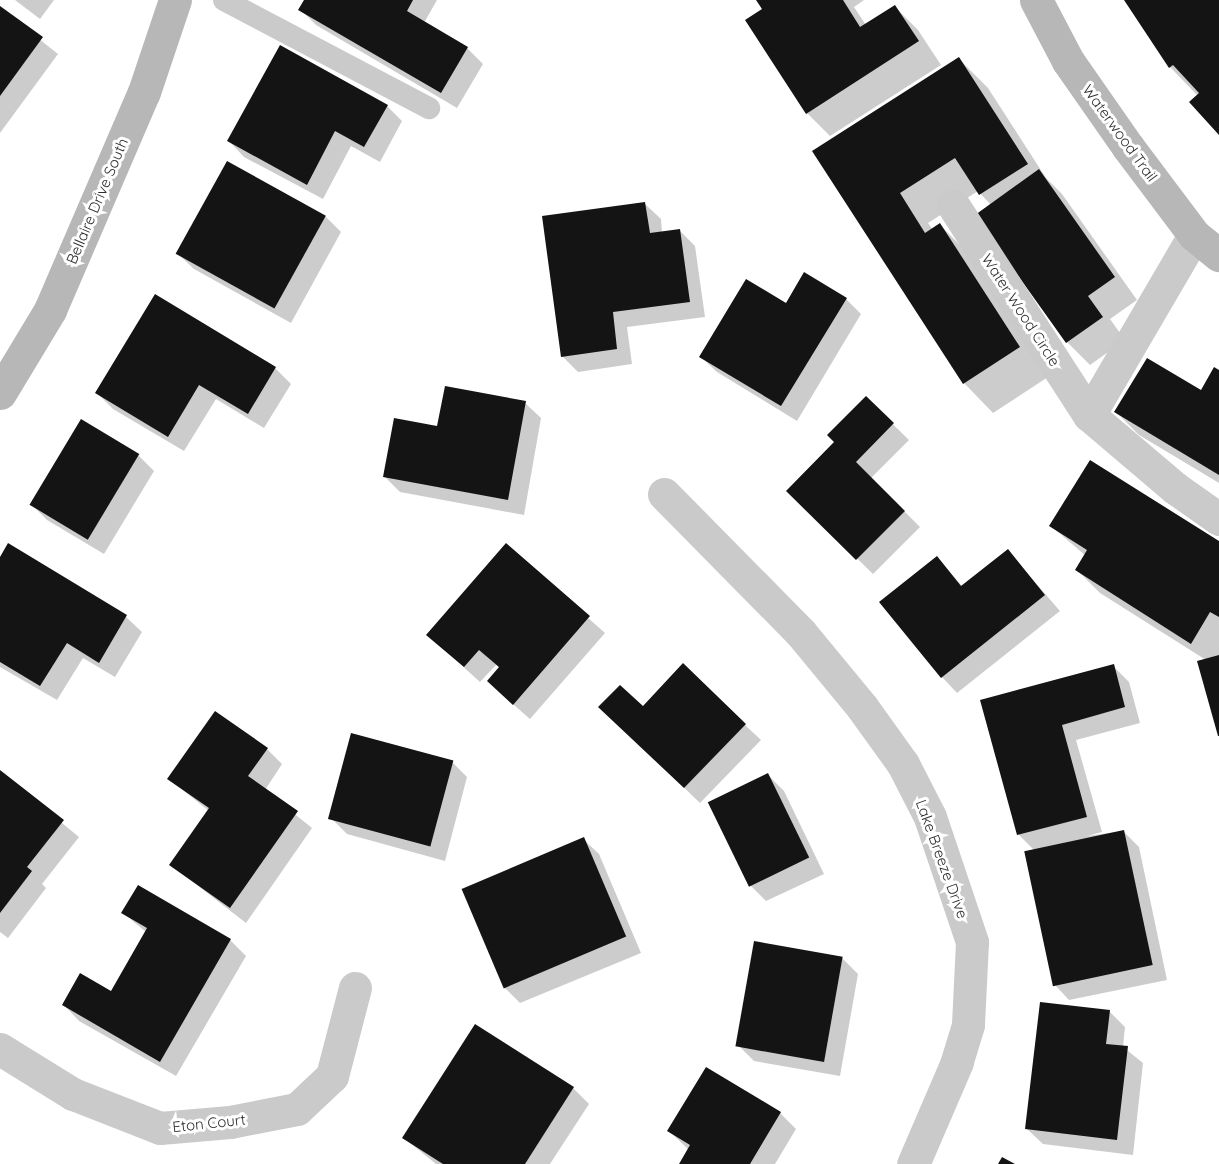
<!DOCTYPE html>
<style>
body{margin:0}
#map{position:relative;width:1219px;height:1164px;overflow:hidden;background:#fff;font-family:Quicksand,sans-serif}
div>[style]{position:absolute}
.shadow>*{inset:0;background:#0003}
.building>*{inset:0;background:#141414;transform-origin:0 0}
.lane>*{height:22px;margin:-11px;padding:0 11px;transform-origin:11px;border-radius:11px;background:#cacaca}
.street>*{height:33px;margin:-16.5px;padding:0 16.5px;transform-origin:16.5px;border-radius:16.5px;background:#cacaca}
.secondary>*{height:33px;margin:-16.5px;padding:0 16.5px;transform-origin:16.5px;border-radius:16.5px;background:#b7b7b7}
span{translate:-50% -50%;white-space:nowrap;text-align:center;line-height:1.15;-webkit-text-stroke:6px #fff;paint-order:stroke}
.street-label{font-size:15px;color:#2d2d2d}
</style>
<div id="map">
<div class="shadow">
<div style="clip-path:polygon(15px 0,54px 0,40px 19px)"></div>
<div style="clip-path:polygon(306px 0,437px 0,424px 23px,467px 48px,483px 64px,457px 108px,316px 25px,300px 9px)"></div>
<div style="clip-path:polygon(758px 0,864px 0,854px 7px,866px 25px,895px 7px,918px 30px,941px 65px,830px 136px,807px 113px)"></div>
<div style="clip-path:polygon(1126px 0,1219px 0,1219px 133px,1198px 96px,1170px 67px)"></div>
<div style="clip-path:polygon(0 8px,58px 54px,0 133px)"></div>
<div style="clip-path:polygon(959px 59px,988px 88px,1046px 178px,1062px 194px,1137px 300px,1110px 319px,1125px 340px,1090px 365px,1067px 342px,991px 205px,978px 191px,928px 223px,933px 230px,940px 225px,969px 254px,1048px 377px,993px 413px,964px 383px,814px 152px)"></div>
<div style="clip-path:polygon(387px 106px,402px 121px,380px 162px,351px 146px,323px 199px,244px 157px,229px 141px)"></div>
<div style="clip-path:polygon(645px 204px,661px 219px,662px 233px,679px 230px,695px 246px,705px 317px,627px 327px,632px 364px,578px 372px,562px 356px)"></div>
<div style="clip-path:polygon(325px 216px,341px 232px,291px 323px,194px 269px,178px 254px)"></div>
<div style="clip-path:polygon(846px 299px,861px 314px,797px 421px,717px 372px,701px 357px,786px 305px)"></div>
<div style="clip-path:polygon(275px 368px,291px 384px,264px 428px,216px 399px,184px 451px,113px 409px,97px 393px)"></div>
<div style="clip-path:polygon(1219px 371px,1219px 483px,1139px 435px,1116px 412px,1201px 392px)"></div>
<div style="clip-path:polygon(866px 398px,909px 440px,871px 478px,920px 527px,873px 574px,788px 491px,836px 442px)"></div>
<div style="clip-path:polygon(525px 403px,541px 418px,524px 515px,400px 492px,385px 477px,439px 428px)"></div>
<div style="clip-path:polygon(138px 455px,154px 471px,104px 554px,47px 520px,32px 505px)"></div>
<div style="clip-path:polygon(1051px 526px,1219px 543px,1219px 732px,1206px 660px,1100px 593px,1077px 570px,1086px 556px)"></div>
<div style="clip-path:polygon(506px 545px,605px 633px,530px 719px,505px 697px,500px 668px,496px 665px,480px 682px,428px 635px)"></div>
<div style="clip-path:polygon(1008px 551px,1060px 611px,957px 693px,942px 677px,937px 558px,963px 587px)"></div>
<div style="clip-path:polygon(0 560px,126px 617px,142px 632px,115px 677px,83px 658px,57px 700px,0 667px)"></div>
<div style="clip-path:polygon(1113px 666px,1129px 682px,1140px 723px,1076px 740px,1102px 832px,1087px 836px,1123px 831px,1139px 847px,1167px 980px,1069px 1000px,1054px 984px,1034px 850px,1019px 835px,982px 701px)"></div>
<div style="clip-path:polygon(643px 708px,745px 725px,761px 740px,700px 803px,616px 722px)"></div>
<div style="clip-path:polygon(267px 749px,282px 764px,265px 790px,312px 828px,246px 923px,171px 865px,209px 811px,169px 779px)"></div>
<div style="clip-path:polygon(452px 762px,467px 777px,445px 861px,347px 834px,331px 818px)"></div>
<div style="clip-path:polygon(0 772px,79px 837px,42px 884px,46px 888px,8px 938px,0 932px)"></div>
<div style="clip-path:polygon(768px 775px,784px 791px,824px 874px,766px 901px,751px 886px)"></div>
<div style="clip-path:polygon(583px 839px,599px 854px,641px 953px,520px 1003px,504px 987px)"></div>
<div style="clip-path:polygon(123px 913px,230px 940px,246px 956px,176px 1076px,79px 1021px,64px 1005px,111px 993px,146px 932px)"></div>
<div style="clip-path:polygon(842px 958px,858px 974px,840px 1076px,754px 1061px,738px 1045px)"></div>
<div style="clip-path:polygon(1109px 1011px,1125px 1027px,1123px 1047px,1143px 1063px,1133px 1155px,1043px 1144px,1027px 1129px)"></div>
<div style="clip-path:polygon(476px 1026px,573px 1088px,589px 1104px,550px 1164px,436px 1164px,404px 1138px)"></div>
<div style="clip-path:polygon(780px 1113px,796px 1129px,775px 1164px,680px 1164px,689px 1150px,669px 1131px)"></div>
</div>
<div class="building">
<div style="clip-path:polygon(304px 0,413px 0,407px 11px,468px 47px,441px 93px,298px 10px)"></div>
<div style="clip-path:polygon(756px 0,843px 0,860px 27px,895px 5px,919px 41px,806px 114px,745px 20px,762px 9px)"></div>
<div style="clip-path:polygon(1124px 0,1219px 0,1219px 135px,1189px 102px,1199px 93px,1173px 65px,1169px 68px)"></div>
<div style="clip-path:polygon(0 6px,43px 37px,0 96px)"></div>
<div style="clip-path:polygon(280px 45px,388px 105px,364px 147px,335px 131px,307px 185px,227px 141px)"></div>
<div style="clip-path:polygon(959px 57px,1028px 164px,979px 195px,955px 158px,900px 193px,925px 233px,940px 223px,1020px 347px,963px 384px,812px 151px)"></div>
<div style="left:227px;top:161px;width:113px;height:106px;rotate:29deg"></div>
<div style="clip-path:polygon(1039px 169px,1115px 277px,1088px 296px,1103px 317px,1066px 343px,975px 215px)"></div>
<div style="clip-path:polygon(645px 202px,650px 233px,680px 229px,690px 302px,613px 312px,617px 349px,561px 357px,542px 216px)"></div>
<div style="clip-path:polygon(804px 272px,847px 298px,781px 406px,699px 357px,746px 279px,786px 303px)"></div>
<div style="clip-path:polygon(155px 294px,276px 367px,248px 414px,199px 385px,168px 437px,95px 393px)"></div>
<div style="clip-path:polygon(1147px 358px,1201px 390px,1214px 367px,1219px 370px,1219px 475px,1114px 412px)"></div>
<div style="clip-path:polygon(445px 386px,526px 401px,508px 500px,383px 477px,394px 418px,437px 426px)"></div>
<div style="clip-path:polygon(866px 396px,894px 423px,856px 462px,905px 511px,856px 560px,786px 491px,834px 442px,827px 435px)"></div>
<div style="left:81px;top:419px;width:68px;height:100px;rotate:31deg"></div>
<div style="clip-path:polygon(1090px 460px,1219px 541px,1219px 617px,1210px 612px,1191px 644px,1075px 570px,1087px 550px,1049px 526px)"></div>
<div style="clip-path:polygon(8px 543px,127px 615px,99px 663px,67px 643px,40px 686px,0 662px,0 557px)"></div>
<div style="clip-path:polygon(506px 543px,590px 616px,513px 705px,487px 681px,499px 667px,479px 650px,464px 667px,426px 635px)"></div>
<div style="clip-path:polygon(1008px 549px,1045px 595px,941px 678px,879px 602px,937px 556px,961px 586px)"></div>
<div style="clip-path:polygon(1219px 655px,1219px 736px,1218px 736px,1197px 661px)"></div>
<div style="clip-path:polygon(683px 663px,746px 724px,684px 788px,598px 707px,620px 685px,643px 706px)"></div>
<div style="clip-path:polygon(1114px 664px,1125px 707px,1062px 725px,1087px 817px,1017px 835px,980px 700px)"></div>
<div style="clip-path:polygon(215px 711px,268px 748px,248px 776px,298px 811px,230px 908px,169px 865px,209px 808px,167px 779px)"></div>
<div style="left:351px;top:733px;width:106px;height:89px;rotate:15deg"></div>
<div style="clip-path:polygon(0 770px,64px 820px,27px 867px,32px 871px,0 913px)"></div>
<div style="left:768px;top:773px;width:94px;height:67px;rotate:64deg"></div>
<div style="left:1124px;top:830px;width:138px;height:102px;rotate:78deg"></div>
<div style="left:584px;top:837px;width:108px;height:133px;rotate:67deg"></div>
<div style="clip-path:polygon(138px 885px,231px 939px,160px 1062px,62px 1005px,80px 973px,111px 991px,147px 928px,121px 913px)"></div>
<div style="left:754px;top:941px;width:90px;height:107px;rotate:10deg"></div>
<div style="clip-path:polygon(1040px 1002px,1110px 1010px,1106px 1044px,1128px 1046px,1117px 1140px,1025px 1129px)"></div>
<div style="clip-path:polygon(475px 1024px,574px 1087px,525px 1164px,443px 1164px,402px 1138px)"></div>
<div style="clip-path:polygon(706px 1067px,781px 1112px,750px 1164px,679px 1164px,690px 1145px,667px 1131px)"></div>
<div style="clip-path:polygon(1002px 1157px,1015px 1164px,998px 1164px)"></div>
</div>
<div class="lane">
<div style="left:224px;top:0;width:232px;rotate:27.8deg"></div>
</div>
<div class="street">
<div style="left:953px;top:205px;width:250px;rotate:57.1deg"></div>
<div style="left:1089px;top:415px;width:113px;rotate:40.3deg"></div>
<div style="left:1175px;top:488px;width:54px;rotate:35.2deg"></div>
<div style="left:1089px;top:415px;width:208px;rotate:-59.7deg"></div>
<div style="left:664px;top:494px;width:195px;rotate:45.4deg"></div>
<div style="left:801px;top:633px;width:96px;rotate:50.5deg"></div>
<div style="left:862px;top:707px;width:70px;rotate:54.3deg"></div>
<div style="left:903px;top:764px;width:59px;rotate:63deg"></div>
<div style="left:930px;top:817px;width:132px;rotate:71.4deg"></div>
<div style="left:972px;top:942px;width:83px;rotate:92.8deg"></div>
<div style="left:968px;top:1025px;width:39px;rotate:107deg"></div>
<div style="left:957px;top:1062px;width:111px;rotate:113.3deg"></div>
<div style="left:0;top:1049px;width:86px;rotate:31.7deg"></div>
<div style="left:73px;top:1094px;width:93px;rotate:21.3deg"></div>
<div style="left:160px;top:1128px;width:70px;rotate:-4.9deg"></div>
<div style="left:230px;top:1122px;width:68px;rotate:-11deg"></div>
<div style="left:297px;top:1109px;width:48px;rotate:-43.3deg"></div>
<div style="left:332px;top:1076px;width:91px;rotate:-75.4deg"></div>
</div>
<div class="secondary">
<div style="left:1036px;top:0;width:69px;rotate:62.3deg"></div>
<div style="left:1068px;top:61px;width:105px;rotate:55.1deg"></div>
<div style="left:1128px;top:147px;width:110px;rotate:53.1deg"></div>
<div style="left:1194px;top:235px;width:32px;rotate:39deg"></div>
<div style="left:0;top:393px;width:97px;rotate:-58.9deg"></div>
<div style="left:50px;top:310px;width:237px;rotate:-66.7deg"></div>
<div style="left:144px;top:92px;width:97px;rotate:-71.4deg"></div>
</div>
<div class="street-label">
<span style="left:1120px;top:133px;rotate:54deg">Waterwood Trail</span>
<span style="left:97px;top:201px;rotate:-67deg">Bellaire Drive South</span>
<span style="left:1021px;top:310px;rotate:57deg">Water Wood Circle</span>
<span style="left:942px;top:859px;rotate:70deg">Lake Breeze Drive</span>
<span style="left:209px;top:1123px;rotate:-6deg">Eton Court</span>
</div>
</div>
